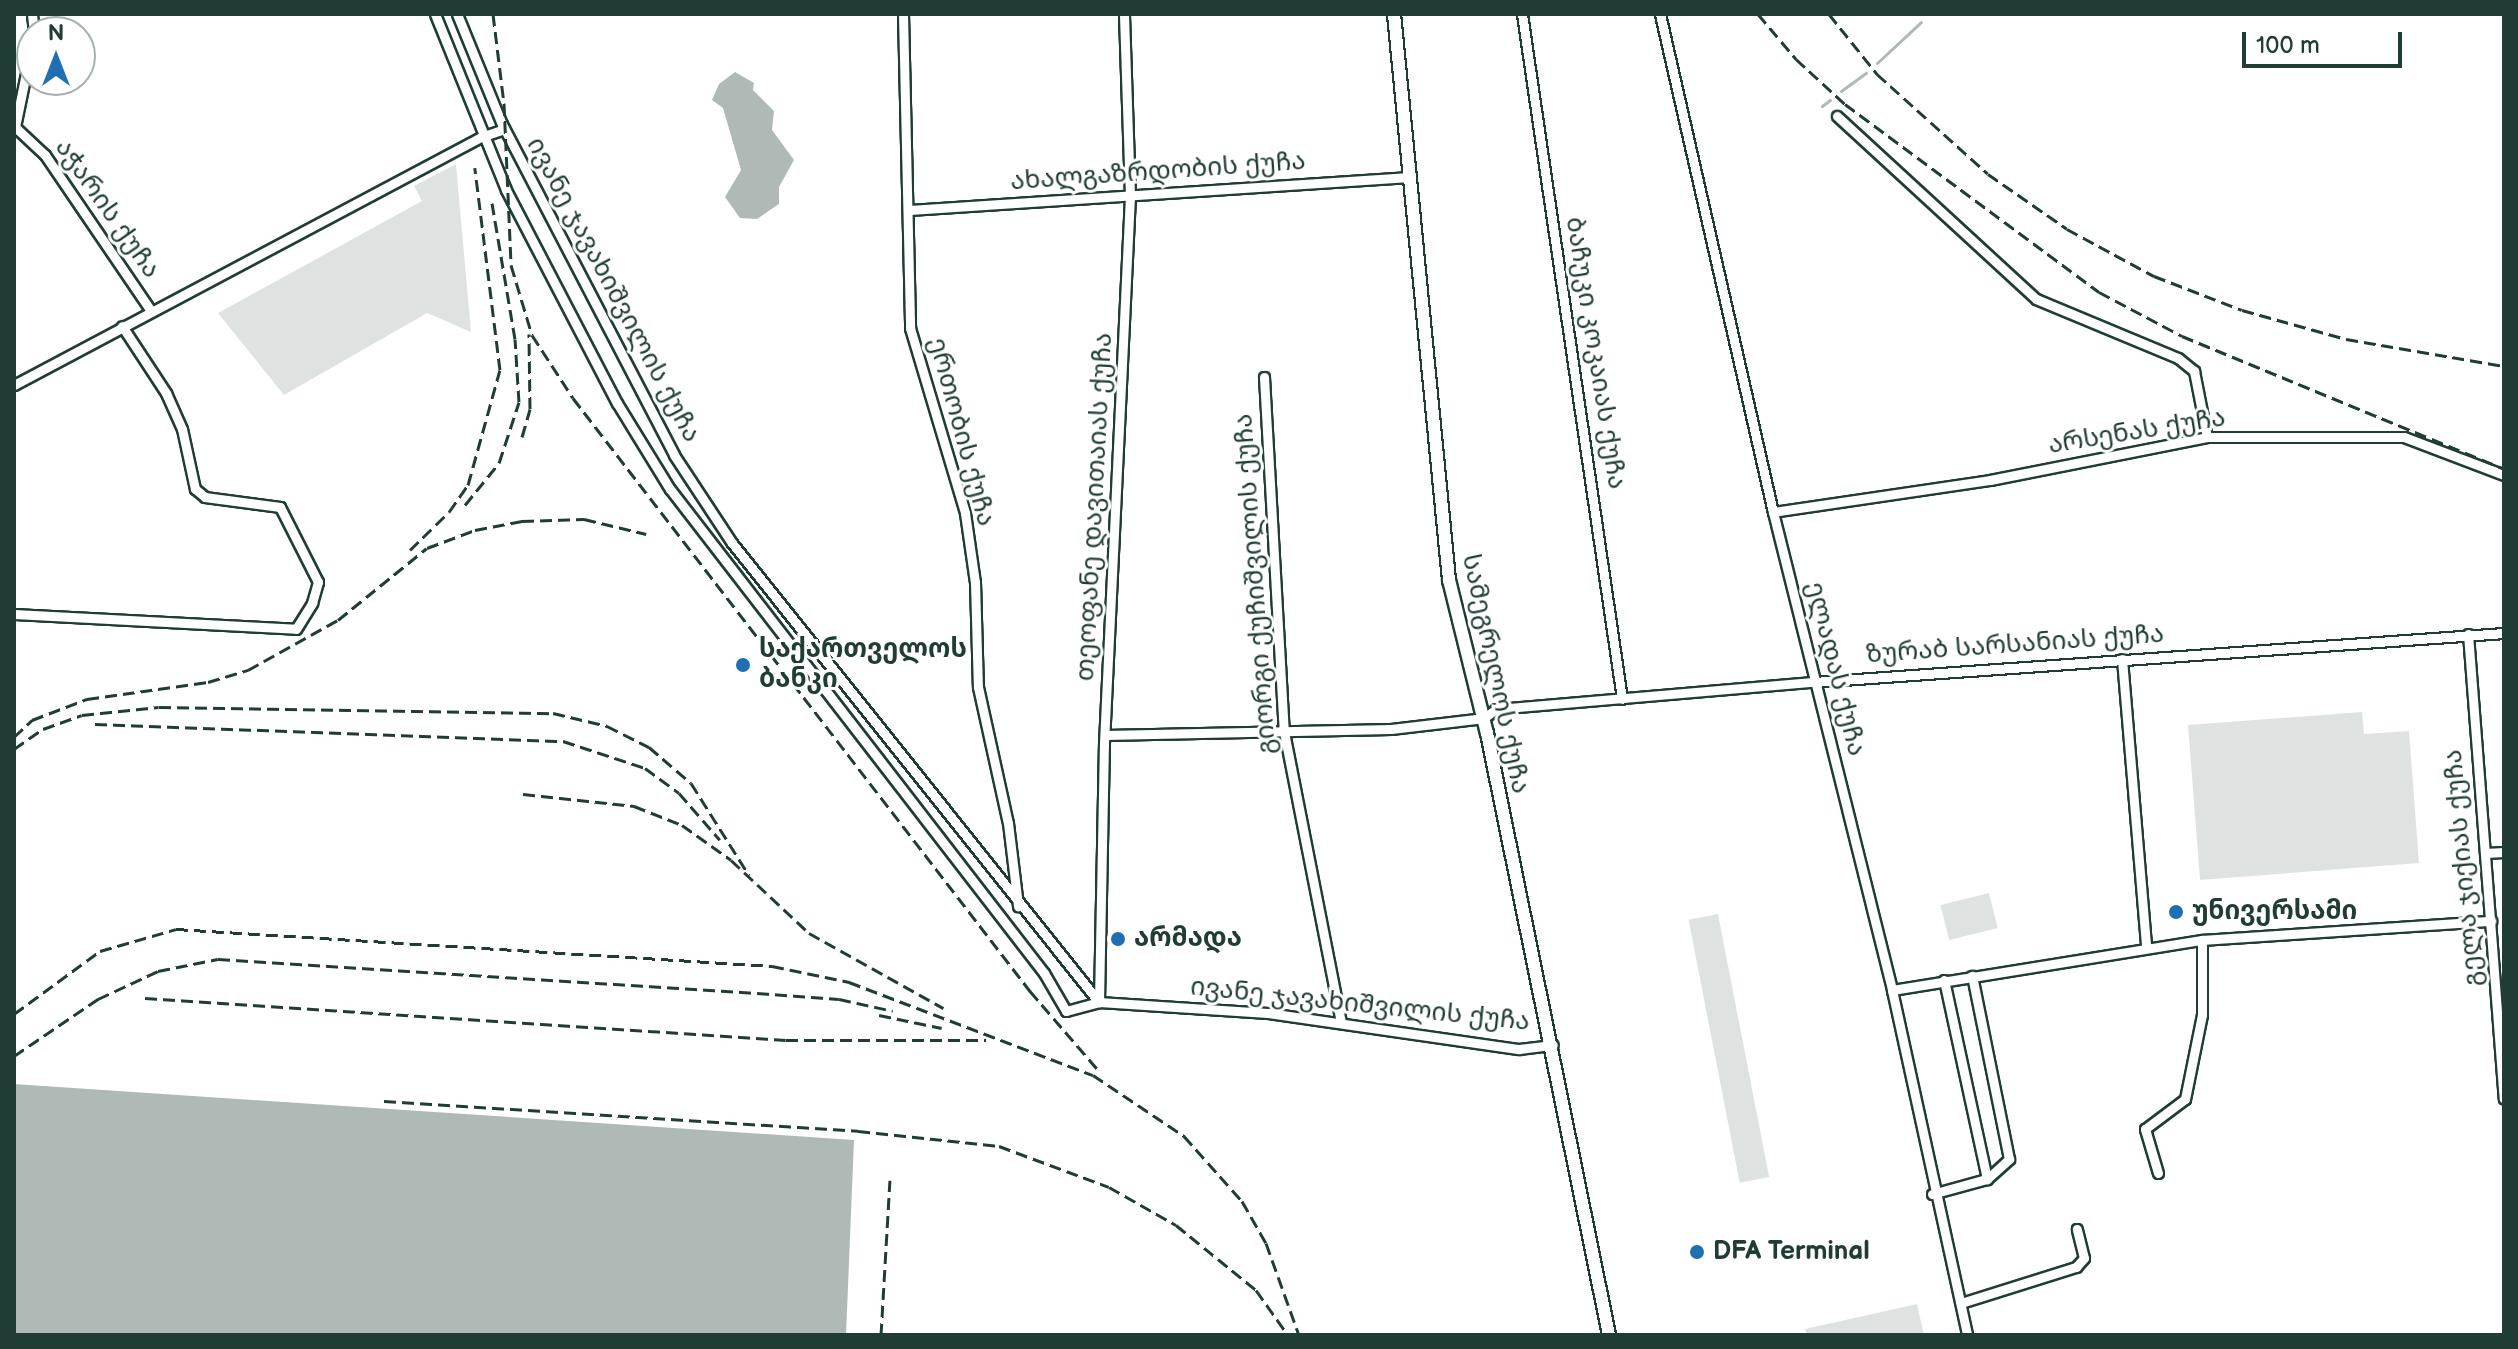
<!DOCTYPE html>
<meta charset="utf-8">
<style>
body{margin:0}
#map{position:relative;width:2518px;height:1349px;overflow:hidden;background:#fff;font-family:"Balsamiq Sans","Noto Sans Georgian",sans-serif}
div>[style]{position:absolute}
.green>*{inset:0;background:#dee3e2;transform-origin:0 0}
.water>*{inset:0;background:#afbab7}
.stream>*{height:3px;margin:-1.5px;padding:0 1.5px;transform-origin:1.5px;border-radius:1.5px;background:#afbab7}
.roads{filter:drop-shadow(2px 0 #1f3d34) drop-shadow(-2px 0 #1f3d34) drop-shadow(0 2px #1f3d34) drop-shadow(0 -2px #1f3d34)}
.street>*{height:9px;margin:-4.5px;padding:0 4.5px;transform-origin:4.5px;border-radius:4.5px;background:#fff}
.secondary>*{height:12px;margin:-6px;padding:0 6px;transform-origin:6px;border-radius:6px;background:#fff}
.rail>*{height:3px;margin-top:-1.5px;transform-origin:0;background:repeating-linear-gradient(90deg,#1f3d34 0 12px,transparent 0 18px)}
.dots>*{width:22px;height:22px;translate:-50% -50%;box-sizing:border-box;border:4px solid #fff;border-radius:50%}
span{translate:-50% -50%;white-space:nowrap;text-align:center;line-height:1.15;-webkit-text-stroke:6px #fff;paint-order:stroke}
.street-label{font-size:26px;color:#1f3d34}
.poi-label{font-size:26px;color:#1f3d34;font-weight:700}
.left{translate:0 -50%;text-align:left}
.frame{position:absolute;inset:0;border:16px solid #1f3d34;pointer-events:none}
.north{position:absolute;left:16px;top:16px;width:80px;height:80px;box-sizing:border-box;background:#fff;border:2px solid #a5b1ae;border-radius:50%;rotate:0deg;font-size:22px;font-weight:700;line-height:32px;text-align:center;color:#1f3d34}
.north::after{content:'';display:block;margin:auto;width:28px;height:36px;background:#1f6fb2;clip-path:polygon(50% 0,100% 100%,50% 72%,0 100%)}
.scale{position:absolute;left:2242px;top:32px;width:160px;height:36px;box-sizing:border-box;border:4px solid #1f3d34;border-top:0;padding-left:10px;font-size:24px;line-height:28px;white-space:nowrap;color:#1f3d34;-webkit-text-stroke:6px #fff;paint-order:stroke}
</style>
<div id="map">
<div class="green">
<div style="clip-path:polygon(456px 164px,471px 332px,427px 313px,284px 395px,218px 313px,422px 201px,414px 186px)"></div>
<div style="clip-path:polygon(2362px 712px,2364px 734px,2409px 731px,2419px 863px,2200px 880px,2188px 725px)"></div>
<div style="left:1989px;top:893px;width:36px;height:50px;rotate:76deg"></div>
<div style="left:1718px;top:914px;width:268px;height:30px;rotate:79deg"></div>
<div style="clip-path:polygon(1917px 1304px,1924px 1335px,1807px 1335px,1805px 1329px)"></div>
</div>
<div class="water">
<div style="clip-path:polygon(735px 72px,754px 83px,753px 90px,774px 111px,772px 130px,794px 160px,779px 187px,779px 204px,757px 219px,740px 218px,725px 197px,741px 170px,723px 108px,712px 100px,719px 84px)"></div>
<div style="clip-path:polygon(14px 1084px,854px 1140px,846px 1335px,14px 1335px)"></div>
</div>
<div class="stream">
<div style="left:1877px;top:63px;width:60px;rotate:-43deg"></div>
<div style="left:1841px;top:91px;width:31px;rotate:-36deg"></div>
<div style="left:1822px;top:106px;width:10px;rotate:-37deg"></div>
</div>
<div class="roads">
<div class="street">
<div style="left:32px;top:14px;width:18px;rotate:84deg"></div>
<div style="left:435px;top:14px;width:190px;rotate:68deg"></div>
<div style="left:506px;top:190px;width:240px;rotate:62.5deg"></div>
<div style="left:617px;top:403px;width:101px;rotate:58.4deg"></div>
<div style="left:670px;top:489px;width:612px;rotate:52.31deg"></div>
<div style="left:1044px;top:973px;width:44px;rotate:59.9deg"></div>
<div style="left:1066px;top:1011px;width:34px;rotate:-15deg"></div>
<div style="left:1099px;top:1002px;width:169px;rotate:3.7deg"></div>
<div style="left:1268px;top:1013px;width:254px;rotate:8.2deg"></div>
<div style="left:1519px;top:1049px;width:34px;rotate:-7deg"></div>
<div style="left:457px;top:14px;width:119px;rotate:67.8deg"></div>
<div style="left:502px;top:124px;width:373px;rotate:62.5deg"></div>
<div style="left:674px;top:455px;width:105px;rotate:56.6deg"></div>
<div style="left:732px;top:543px;width:588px;rotate:51.36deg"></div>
<div style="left:903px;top:14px;width:314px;rotate:88.7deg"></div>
<div style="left:910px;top:328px;width:193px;rotate:73.4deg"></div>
<div style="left:965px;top:513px;width:70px;rotate:81.8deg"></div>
<div style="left:975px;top:582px;width:105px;rotate:88.4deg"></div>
<div style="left:978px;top:687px;width:139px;rotate:77.6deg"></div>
<div style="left:1008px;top:823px;width:84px;rotate:83.1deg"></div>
<div style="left:1522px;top:14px;width:692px;rotate:81.69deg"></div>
<div style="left:1660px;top:14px;width:511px;rotate:77.22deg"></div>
<div style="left:1773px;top:512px;width:493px;rotate:76deg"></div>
<div style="left:1892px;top:990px;width:353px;rotate:77.7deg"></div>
<div style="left:32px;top:44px;width:85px;rotate:101.6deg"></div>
<div style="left:15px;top:127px;width:41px;rotate:43deg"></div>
<div style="left:45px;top:155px;width:189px;rotate:55.8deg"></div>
<div style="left:1837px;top:116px;width:270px;rotate:42.6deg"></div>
<div style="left:2036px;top:299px;width:154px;rotate:22.6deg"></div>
<div style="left:2178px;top:358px;width:21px;rotate:39deg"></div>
<div style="left:2194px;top:371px;width:67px;rotate:78.9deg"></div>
<div style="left:910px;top:210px;width:500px;rotate:-3.78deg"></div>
<div style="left:1264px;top:377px;width:356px;rotate:86.8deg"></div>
<div style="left:1284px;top:732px;width:296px;rotate:78.9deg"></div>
<div style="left:14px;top:385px;width:529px;rotate:-27.97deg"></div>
<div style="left:481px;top:137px;width:24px;rotate:-19deg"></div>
<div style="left:1773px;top:512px;width:219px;rotate:-8.4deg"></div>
<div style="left:1990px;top:480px;width:221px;rotate:-11.2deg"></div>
<div style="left:2207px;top:437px;width:197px"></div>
<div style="left:2404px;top:437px;width:107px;rotate:20.8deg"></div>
<div style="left:14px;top:614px;width:282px;rotate:3deg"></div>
<div style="left:296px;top:629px;width:31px;rotate:-58deg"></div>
<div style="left:312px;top:603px;width:22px;rotate:-74deg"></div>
<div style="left:318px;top:582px;width:84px;rotate:-116.9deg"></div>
<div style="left:280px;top:507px;width:76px;rotate:-172.4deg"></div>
<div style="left:205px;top:497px;width:13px;rotate:-141deg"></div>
<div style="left:195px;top:489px;width:61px;rotate:-102.2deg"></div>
<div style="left:182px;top:429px;width:39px;rotate:-114deg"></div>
<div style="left:166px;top:393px;width:80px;rotate:-123.3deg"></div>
<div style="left:2468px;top:634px;width:466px;rotate:85.6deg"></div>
<div style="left:2122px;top:659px;width:289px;rotate:85.2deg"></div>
<div style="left:1105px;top:735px;width:286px;rotate:-1.2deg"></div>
<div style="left:1391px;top:729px;width:94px;rotate:-6.7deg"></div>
<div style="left:1484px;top:718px;width:15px;rotate:-37deg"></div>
<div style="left:1496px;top:709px;width:319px;rotate:-4.9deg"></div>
<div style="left:1814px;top:682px;width:692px;rotate:-4.06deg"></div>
<div style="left:2485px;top:853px;width:19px;rotate:-3deg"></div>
<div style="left:1944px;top:980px;width:204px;rotate:77.8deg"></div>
<div style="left:1892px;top:990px;width:314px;rotate:-9.2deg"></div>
<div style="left:2202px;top:940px;width:290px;rotate:-3.8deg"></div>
<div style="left:1099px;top:1002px;width:259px;rotate:-88.9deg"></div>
<div style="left:1104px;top:743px;width:548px;rotate:-87.28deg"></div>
<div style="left:1130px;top:196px;width:182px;rotate:-91.9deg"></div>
<div style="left:2158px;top:1173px;width:46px;rotate:-106.5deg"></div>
<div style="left:2145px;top:1129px;width:50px;rotate:-36.9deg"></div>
<div style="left:2185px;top:1099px;width:86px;rotate:-78.6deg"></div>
<div style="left:2202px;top:1015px;width:75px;rotate:-90deg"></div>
<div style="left:1932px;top:1194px;width:57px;rotate:-15.3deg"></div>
<div style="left:1987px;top:1179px;width:30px;rotate:-42deg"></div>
<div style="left:2009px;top:1159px;width:187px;rotate:-101.4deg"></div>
<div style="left:1961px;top:1303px;width:121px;rotate:-17.4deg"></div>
<div style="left:2076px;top:1267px;width:12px;rotate:-48deg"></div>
<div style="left:2084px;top:1258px;width:30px;rotate:-104deg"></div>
</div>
<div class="secondary">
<div style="left:1394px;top:14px;width:569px;rotate:84.45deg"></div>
<div style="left:1449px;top:580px;width:158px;rotate:76.1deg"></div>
<div style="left:1487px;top:733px;width:614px;rotate:78.54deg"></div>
</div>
</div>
<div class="rail">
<div style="left:493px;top:14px;width:90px;rotate:83deg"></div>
<div style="left:504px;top:103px;width:162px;rotate:87.5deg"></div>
<div style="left:511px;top:265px;width:73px;rotate:73.3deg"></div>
<div style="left:532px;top:335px;width:75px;rotate:56.9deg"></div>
<div style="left:573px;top:398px;width:749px;rotate:52.38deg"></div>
<div style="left:1030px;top:991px;width:107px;rotate:49.2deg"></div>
<div style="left:1758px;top:14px;width:59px;rotate:49.8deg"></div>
<div style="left:1796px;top:59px;width:67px;rotate:42.6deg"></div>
<div style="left:1845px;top:104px;width:316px;rotate:36.5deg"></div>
<div style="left:2099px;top:292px;width:94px;rotate:27.9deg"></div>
<div style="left:2182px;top:336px;width:348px;rotate:22.4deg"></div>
<div style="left:1829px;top:14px;width:77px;rotate:51.3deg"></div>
<div style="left:1877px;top:74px;width:149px;rotate:42deg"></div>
<div style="left:1988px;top:174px;width:96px;rotate:34.8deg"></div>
<div style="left:2067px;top:229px;width:99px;rotate:28.4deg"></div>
<div style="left:2154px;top:276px;width:94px;rotate:21.1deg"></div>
<div style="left:2242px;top:310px;width:108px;rotate:15.6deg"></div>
<div style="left:2346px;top:339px;width:160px;rotate:9.7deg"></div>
<div style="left:522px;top:437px;width:29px;rotate:-74deg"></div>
<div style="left:530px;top:409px;width:75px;rotate:-90.8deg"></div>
<div style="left:465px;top:505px;width:54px;rotate:-51deg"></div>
<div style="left:499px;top:463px;width:64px;rotate:-71.8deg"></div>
<div style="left:519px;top:402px;width:63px;rotate:-93.6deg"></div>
<div style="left:515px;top:339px;width:138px;rotate:-99.6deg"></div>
<div style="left:410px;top:550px;width:54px;rotate:-44.3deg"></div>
<div style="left:449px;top:512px;width:33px;rotate:-55deg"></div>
<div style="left:468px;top:485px;width:119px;rotate:-74.5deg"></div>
<div style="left:500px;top:370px;width:204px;rotate:-97.1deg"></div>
<div style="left:95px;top:724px;width:468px;rotate:2.1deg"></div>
<div style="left:563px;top:741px;width:86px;rotate:18.2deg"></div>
<div style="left:645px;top:768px;width:42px;rotate:36.3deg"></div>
<div style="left:679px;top:793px;width:62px;rotate:48.9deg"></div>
<div style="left:14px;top:737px;width:25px;rotate:-43deg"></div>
<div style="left:32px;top:720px;width:59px;rotate:-20.9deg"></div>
<div style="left:87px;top:699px;width:122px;rotate:-8deg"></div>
<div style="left:208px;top:682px;width:42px;rotate:-16.7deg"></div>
<div style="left:248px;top:670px;width:103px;rotate:-29.1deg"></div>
<div style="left:338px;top:620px;width:114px;rotate:-39deg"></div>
<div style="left:427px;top:548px;width:51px;rotate:-20.6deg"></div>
<div style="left:475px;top:530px;width:48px;rotate:-10.8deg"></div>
<div style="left:522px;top:521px;width:62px;rotate:-1.8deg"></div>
<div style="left:584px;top:519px;width:64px;rotate:13.6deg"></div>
<div style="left:14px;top:749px;width:35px;rotate:-35deg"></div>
<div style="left:43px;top:729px;width:41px;rotate:-19.7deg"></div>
<div style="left:82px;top:715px;width:77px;rotate:-5.9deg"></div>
<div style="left:159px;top:707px;width:394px;rotate:0.9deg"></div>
<div style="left:553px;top:713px;width:56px;rotate:13.5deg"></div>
<div style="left:607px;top:726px;width:47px;rotate:26.6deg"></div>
<div style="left:649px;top:747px;width:55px;rotate:40.6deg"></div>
<div style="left:691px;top:783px;width:109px;rotate:57.8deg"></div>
<div style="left:523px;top:794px;width:112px;rotate:6.2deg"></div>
<div style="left:634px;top:806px;width:52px;rotate:21.6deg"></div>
<div style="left:682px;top:825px;width:60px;rotate:35.5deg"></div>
<div style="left:731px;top:860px;width:107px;rotate:43.1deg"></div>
<div style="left:809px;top:933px;width:154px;rotate:29.2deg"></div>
<div style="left:145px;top:998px;width:642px;rotate:3.75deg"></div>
<div style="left:786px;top:1040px;width:200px"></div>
<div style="left:14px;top:1014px;width:107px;rotate:-36.2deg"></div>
<div style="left:100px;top:951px;width:79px;rotate:-16.1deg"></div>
<div style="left:176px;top:929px;width:597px;rotate:3.55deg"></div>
<div style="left:772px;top:966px;width:79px;rotate:11.7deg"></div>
<div style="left:849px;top:982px;width:261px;rotate:20.9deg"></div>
<div style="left:1093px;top:1075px;width:110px;rotate:33.8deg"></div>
<div style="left:1184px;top:1136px;width:87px;rotate:48.3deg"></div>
<div style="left:1242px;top:1201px;width:48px;rotate:60.3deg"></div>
<div style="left:1266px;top:1243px;width:98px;rotate:70.3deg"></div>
<div style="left:879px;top:1015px;width:64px;rotate:11.7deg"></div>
<div style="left:14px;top:1056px;width:102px;rotate:-34.2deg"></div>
<div style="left:98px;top:999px;width:66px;rotate:-25deg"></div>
<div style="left:158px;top:971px;width:61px;rotate:-11.3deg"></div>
<div style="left:218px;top:959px;width:540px;rotate:3.61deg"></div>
<div style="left:757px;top:993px;width:82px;rotate:4.2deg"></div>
<div style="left:839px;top:999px;width:55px;rotate:12.5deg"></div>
<div style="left:384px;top:1101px;width:475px;rotate:3.6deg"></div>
<div style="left:858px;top:1131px;width:142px;rotate:6.1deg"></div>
<div style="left:999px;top:1146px;width:117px;rotate:20.4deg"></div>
<div style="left:1109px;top:1187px;width:77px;rotate:29.6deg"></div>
<div style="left:1176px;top:1225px;width:103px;rotate:39.1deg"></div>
<div style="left:1256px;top:1290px;width:55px;rotate:54.6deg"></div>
<div style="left:881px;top:1335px;width:155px;rotate:-86.7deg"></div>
</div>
<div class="dots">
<div style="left:743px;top:665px;background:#1f6fb2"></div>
<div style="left:2176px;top:912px;background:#1f6fb2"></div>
<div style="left:1118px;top:939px;background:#1f6fb2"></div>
<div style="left:1697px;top:1252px;background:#1f6fb2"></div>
</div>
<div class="street-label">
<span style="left:1158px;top:172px;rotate:-4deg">ახალგაზრდობის ქუჩა</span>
<span style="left:107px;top:209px;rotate:55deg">აჭარის ქუჩა</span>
<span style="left:613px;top:290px;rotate:62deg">ივანე ჯავახიშვილის ქუჩა</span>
<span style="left:1595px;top:353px;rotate:81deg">ბაჩუკი კოკაიას ქუჩა</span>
<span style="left:961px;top:432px;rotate:75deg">ერთობის ქუჩა</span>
<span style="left:2137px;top:432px;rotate:-9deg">არსენას ქუჩა</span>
<span style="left:1095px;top:507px;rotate:-87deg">თეოფანე დავითაიას ქუჩა</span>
<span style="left:1256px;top:584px;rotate:-94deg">გიორგი ქუჩიშვილის ქუჩა</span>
<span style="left:2015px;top:645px;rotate:-4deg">ზურაბ სარსანიას ქუჩა</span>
<span style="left:1835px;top:669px;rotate:76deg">ელადას ქუჩა</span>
<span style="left:1495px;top:674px;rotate:78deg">სამეგრელოს ქუჩა</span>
<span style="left:2464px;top:868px;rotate:-95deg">გელა ჯიქიას ქუჩა</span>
<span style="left:1360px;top:1005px;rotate:6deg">ივანე ჯავახიშვილის ქუჩა</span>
</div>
<div class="poi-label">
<span class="left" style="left:759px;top:665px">საქართველოს<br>ბანკი</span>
<span class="left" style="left:2192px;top:912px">უნივერსამი</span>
<span class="left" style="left:1134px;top:939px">არმადა</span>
<span class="left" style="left:1713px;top:1252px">DFA Terminal</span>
</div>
<div class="frame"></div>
<div class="north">N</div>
<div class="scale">100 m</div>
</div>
